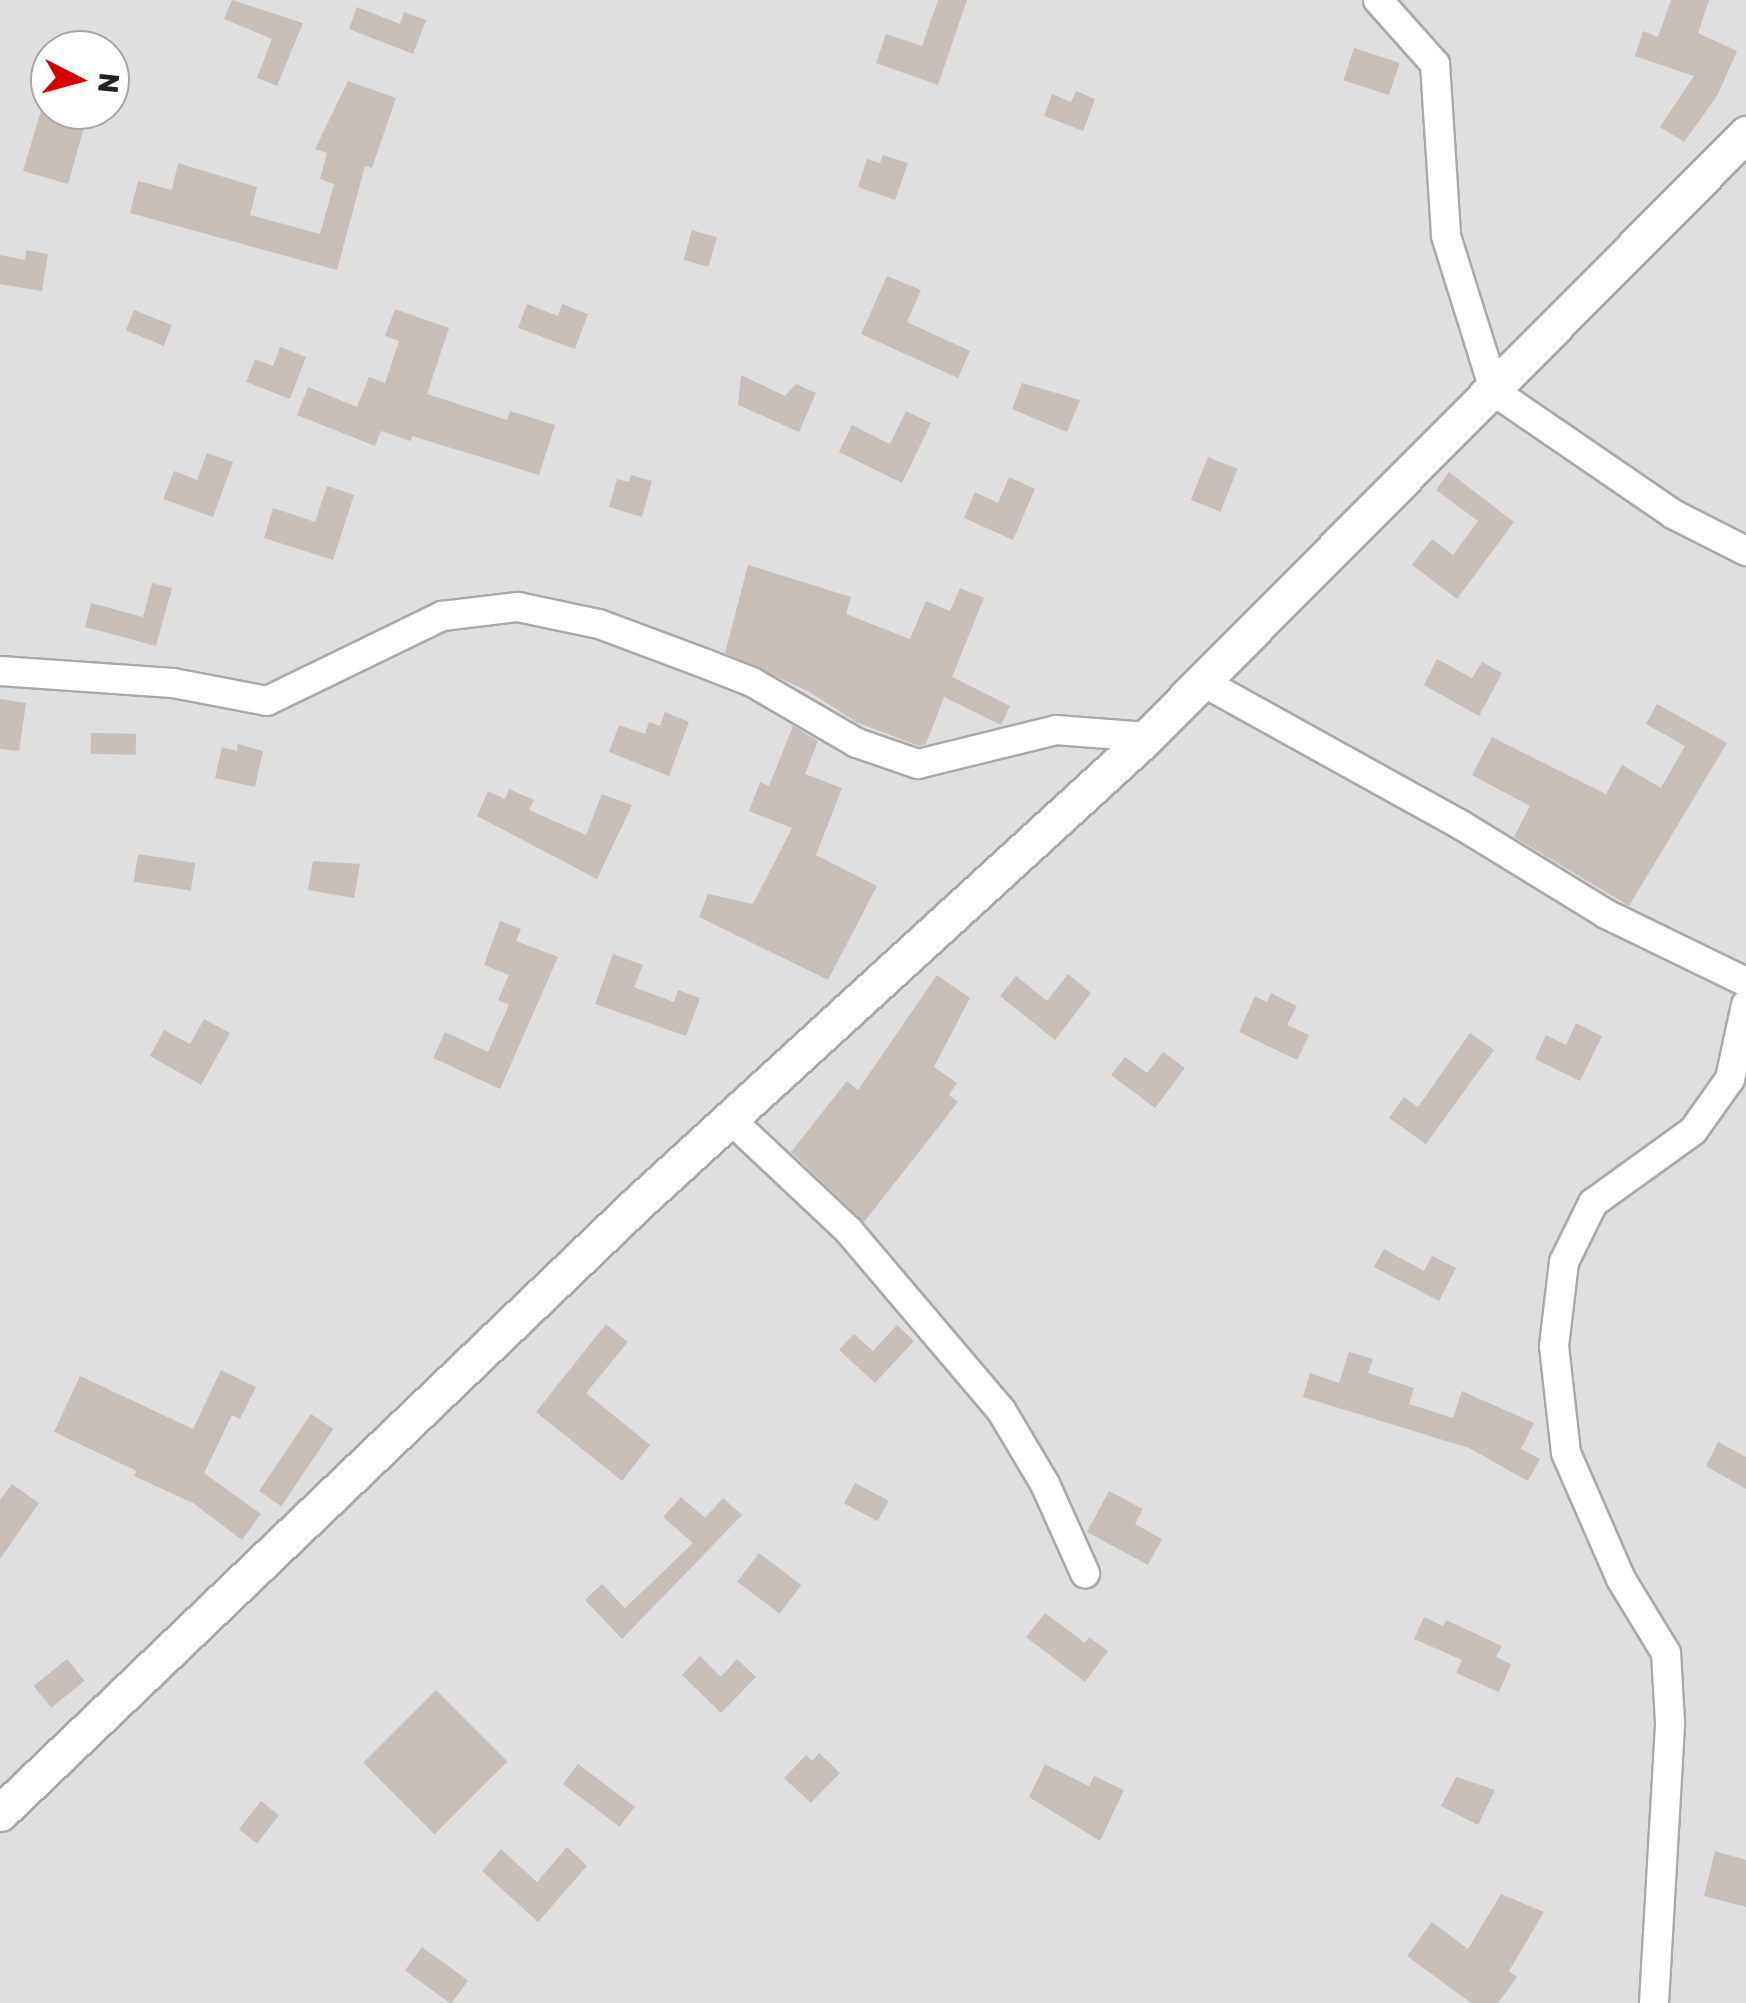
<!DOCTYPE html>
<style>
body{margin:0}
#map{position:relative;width:1746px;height:2003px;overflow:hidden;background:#f2efe9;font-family:Rubik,sans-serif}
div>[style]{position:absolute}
.residential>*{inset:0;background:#e0dfdf}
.building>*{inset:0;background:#c7bfb8;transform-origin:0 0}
.roads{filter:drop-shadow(2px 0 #a9a9a9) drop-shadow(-2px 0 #a9a9a9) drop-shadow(0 2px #a9a9a9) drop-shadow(0 -2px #a9a9a9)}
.minor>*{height:28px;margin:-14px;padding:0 14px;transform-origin:14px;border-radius:14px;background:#fff}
.tertiary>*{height:35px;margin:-17.5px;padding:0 17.5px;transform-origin:17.5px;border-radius:17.5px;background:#fff}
span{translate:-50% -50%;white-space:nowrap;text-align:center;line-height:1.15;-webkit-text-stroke:10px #fff;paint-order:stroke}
.north{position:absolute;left:30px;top:30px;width:100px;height:100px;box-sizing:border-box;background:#fff;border:2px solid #a7a7a7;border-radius:50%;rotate:96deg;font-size:28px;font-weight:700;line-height:40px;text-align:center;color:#222}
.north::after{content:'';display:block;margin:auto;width:35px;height:45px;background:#d40000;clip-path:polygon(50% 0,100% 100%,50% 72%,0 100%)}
</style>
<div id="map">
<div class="residential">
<div style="clip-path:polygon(evenodd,0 0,1746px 0,1746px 2003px,0 2003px,0 0,50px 50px,110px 50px,110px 110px,50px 110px,50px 50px)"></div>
</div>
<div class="building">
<div style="clip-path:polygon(232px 0,303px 23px,277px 86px,257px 78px,272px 39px,224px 19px)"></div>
<div style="clip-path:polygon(938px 0,967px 0,938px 85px,876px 63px,886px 34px,922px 46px)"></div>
<div style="clip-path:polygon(1671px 0,1709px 0,1698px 33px,1737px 51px,1717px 96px,1684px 142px,1660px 127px,1694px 76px,1635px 56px,1643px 31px,1658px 37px)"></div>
<div style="clip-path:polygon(357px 7px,400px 24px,404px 12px,426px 20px,413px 54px,349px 29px)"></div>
<div style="left:1354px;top:48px;width:48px;height:34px;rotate:18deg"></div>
<div style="clip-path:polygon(348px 81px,396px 98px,372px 168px,365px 166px,337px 270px,130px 213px,138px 181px,172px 190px,178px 163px,257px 187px,250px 215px,320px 234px,334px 184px,320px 179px,327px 153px,315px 149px)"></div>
<div style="clip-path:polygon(1076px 91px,1095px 99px,1083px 131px,1044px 116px,1052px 94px,1071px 102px)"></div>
<div style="clip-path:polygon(41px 110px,89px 110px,68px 184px,23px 171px)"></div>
<div style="clip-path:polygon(883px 155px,908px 163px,895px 200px,858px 187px,867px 159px,880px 163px)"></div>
<div style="left:692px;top:230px;width:26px;height:31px;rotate:16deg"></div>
<div style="clip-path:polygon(26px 250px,48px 254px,42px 291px,0 284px,0 255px,25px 260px)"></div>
<div style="clip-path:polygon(887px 276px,921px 290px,907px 322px,970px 351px,958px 378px,861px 334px)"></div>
<div style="clip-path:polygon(527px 304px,558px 316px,562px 304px,588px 314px,575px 349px,518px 328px)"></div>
<div style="clip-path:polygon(395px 309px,449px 328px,427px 394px,507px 420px,510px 411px,555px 425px,539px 475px,412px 436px,411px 441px,381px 431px,375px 446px,297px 415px,308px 387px,357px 407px,369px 377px,385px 383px,399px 341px,385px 336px)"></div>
<div style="left:134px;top:310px;width:41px;height:22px;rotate:22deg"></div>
<div style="clip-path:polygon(280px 347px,306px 357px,290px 399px,246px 382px,255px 359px,273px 366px)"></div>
<div style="clip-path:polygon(741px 375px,785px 396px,796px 384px,816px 393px,799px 432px,738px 405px)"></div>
<div style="clip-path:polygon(1022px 383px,1080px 400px,1067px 432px,1012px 409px)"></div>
<div style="clip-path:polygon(906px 411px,931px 423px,902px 483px,839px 452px,852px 425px,890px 444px)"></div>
<div style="clip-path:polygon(207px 453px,233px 462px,213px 517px,163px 499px,174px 471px,197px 480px)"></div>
<div style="left:1208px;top:457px;width:32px;height:46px;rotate:22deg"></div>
<div style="clip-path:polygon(1449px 472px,1514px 522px,1457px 599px,1412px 565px,1432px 539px,1453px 555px,1478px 521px,1436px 490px)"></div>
<div style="clip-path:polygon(631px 475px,652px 481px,642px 517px,609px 507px,617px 479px,629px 482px)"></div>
<div style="clip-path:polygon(1009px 477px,1035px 489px,1013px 540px,964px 518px,975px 492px,998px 503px)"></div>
<div style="clip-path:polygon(327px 486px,354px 495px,333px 560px,264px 538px,273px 508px,315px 522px)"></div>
<div style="clip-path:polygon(748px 565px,851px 597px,846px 614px,910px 639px,926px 601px,950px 611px,960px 588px,984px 598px,952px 677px,1010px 706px,1001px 725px,944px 697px,926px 744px,919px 746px,856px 722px,808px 691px,725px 653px)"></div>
<div style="clip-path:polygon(152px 583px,172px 588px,156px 646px,85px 627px,91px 603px,143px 617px)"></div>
<div style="clip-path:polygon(1437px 659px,1472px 678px,1482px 662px,1502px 673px,1479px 716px,1424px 685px)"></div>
<div style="clip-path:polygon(0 699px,26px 703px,19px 751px,0 749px)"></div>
<div style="clip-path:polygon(1657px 704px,1727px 743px,1629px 906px,1514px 837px,1530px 806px,1472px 775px,1492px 737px,1606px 794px,1622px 765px,1661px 788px,1685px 746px,1646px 724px)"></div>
<div style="clip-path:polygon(665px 712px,689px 722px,669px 776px,609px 752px,619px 725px,645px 734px,649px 722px,660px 726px)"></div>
<div style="clip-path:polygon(793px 726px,818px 741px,805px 774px,842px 788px,816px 855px,877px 886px,828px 980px,699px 917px,708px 894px,753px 904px,792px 828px,749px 811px,760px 782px,769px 786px)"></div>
<div style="left:91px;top:733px;width:45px;height:21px;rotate:1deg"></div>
<div style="clip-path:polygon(238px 744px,263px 751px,255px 787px,215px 778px,222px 747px,237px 751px)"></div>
<div style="clip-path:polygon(509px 789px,534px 800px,529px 810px,586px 835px,602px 794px,632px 805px,597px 879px,477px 816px,488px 791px,505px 799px)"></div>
<div style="left:138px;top:854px;width:58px;height:28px;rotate:9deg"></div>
<div style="clip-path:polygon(313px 861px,360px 864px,354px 898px,308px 890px)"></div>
<div style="clip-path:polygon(500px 921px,521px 929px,516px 941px,558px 957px,500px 1089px,433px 1058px,445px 1032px,488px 1052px,509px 1005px,498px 1000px,509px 975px,484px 965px)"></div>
<div style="clip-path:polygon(613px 954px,643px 965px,634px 987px,674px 1002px,678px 990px,700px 998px,686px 1036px,595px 1004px)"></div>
<div style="clip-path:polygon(1068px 974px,1091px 993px,1055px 1040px,1000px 996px,1016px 976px,1047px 1001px)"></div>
<div style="clip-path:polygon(937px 975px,970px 998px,934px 1067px,957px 1083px,949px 1095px,958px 1102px,864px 1222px,791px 1152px,847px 1081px,858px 1090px)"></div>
<div style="clip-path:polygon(1271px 993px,1297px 1006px,1287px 1025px,1309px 1035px,1297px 1060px,1239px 1032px,1255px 996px,1267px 1002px)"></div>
<div style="clip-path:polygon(204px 1019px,230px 1033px,201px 1085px,150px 1056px,164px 1030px,190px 1044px)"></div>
<div style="clip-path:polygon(1576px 1023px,1602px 1036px,1580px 1081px,1535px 1059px,1546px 1035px,1566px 1045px)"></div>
<div style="clip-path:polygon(1470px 1033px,1494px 1050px,1426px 1144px,1389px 1118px,1404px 1097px,1418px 1107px)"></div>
<div style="clip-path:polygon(1163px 1052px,1185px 1068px,1155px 1108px,1111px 1075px,1125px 1057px,1147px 1073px)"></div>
<div style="clip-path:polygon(1384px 1249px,1424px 1271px,1432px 1256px,1456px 1268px,1439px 1301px,1374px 1267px)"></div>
<div style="clip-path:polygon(606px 1324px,628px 1342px,586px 1393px,650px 1445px,622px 1481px,536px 1412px)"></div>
<div style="clip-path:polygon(897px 1325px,914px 1341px,875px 1383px,839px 1350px,854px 1334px,873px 1351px)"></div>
<div style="clip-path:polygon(1349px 1352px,1373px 1359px,1368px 1373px,1414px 1388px,1409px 1404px,1453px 1418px,1462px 1391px,1534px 1423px,1521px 1449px,1540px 1459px,1528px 1481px,1469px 1448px,1303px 1397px,1310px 1373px,1339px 1383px)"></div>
<div style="clip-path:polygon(221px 1370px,256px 1387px,240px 1419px,232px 1415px,204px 1473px,261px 1514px,242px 1540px,193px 1503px,134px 1476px,137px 1471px,54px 1432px,80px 1376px,193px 1429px)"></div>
<div style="left:311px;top:1414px;width:27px;height:93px;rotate:34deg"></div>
<div style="clip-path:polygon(1718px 1442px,1746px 1457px,1746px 1489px,1706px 1466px)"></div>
<div style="left:855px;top:1483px;width:38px;height:23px;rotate:28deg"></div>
<div style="clip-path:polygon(12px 1484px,39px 1503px,0 1559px,0 1500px)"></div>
<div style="clip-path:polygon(1109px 1491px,1143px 1509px,1135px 1524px,1162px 1539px,1148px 1565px,1087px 1532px)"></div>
<div style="clip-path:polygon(681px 1497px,705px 1518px,723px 1498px,742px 1515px,622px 1639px,585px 1600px,602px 1584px,625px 1608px,693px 1543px,663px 1517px)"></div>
<div style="left:759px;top:1553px;width:53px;height:36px;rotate:37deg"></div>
<div style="clip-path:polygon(1045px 1613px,1085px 1643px,1089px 1637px,1108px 1651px,1085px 1682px,1026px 1637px)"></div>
<div style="clip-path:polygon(1424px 1617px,1443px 1626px,1446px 1620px,1502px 1646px,1496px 1657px,1511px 1664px,1499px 1692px,1456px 1673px,1462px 1660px,1414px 1639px)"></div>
<div style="clip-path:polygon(700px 1656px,721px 1677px,737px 1659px,756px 1677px,721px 1713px,682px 1675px)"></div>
<div style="left:67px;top:1659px;width:28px;height:43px;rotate:51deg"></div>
<div style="left:436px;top:1690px;width:101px;height:103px;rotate:45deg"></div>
<div style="clip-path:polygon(819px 1753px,840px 1773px,811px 1803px,784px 1778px,806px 1755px,812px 1761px)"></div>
<div style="left:578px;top:1764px;width:71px;height:25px;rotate:37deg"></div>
<div style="clip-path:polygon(1045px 1764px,1089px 1786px,1094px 1776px,1124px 1790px,1100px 1841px,1029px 1797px)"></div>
<div style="clip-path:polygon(1456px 1777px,1495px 1790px,1478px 1825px,1441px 1806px)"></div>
<div style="left:261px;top:1801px;width:23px;height:36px;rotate:38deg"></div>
<div style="clip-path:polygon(567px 1847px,587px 1866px,538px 1922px,482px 1871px,501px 1849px,537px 1882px)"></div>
<div style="clip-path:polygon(1715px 1851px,1746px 1860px,1746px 1907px,1704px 1896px)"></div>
<div style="clip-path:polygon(1501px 1894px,1544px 1912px,1509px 1971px,1517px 1977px,1498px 2003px,1471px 2003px,1407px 1956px,1432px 1922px,1468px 1949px)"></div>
<div style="left:422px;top:1947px;width:57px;height:29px;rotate:36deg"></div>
</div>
<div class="roads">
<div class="minor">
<div style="left:1378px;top:0;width:86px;rotate:48.3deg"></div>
<div style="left:1435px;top:64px;width:172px;rotate:86.3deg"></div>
<div style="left:1446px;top:236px;width:164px;rotate:72.6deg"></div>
<div style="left:1495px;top:392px;width:216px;rotate:34.4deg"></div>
<div style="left:1673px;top:514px;width:82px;rotate:26.9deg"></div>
<div style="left:0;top:671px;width:173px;rotate:4deg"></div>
<div style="left:173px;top:683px;width:96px;rotate:10.8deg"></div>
<div style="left:267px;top:701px;width:195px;rotate:-25.9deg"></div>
<div style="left:442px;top:616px;width:77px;rotate:-6.8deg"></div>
<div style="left:518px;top:607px;width:83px;rotate:11.9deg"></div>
<div style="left:599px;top:624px;width:114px;rotate:20.5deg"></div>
<div style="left:706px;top:664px;width:49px;rotate:21.4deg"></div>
<div style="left:752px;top:682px;width:121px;rotate:30.2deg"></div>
<div style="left:857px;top:743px;width:65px;rotate:19deg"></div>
<div style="left:918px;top:764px;width:142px;rotate:-13.8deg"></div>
<div style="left:1056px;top:730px;width:91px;rotate:4.4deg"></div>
<div style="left:1203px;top:682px;width:295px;rotate:29deg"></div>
<div style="left:1461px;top:825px;width:170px;rotate:31.5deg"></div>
<div style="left:1606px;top:914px;width:156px;rotate:25.9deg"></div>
<div style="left:731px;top:1120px;width:162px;rotate:43.2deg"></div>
<div style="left:849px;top:1231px;width:235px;rotate:49.7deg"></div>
<div style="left:1001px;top:1410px;width:86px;rotate:59.3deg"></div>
<div style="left:1045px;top:1484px;width:98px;rotate:65.8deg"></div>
<div style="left:1654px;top:2003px;width:281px;rotate:-86.7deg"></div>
<div style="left:1670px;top:1722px;width:69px;rotate:-93.3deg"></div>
<div style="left:1666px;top:1653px;width:87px;rotate:-121.3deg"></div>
<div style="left:1621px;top:1579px;width:137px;rotate:-113.6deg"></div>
<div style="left:1566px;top:1453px;width:108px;rotate:-96.4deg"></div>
<div style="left:1554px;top:1346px;width:85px;rotate:-83.2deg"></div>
<div style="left:1564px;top:1262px;width:66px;rotate:-63.8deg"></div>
<div style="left:1593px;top:1203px;width:123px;rotate:-35.8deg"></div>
<div style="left:1693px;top:1131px;width:64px;rotate:-54.6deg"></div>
<div style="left:1730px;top:1079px;width:76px;rotate:-77.8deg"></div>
</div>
<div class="tertiary">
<div style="left:0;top:1813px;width:886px;rotate:-43.72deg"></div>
<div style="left:640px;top:1201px;width:687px;rotate:-42.46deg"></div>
<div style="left:1147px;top:737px;width:850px;rotate:-45.19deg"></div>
</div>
</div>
<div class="north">N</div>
</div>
